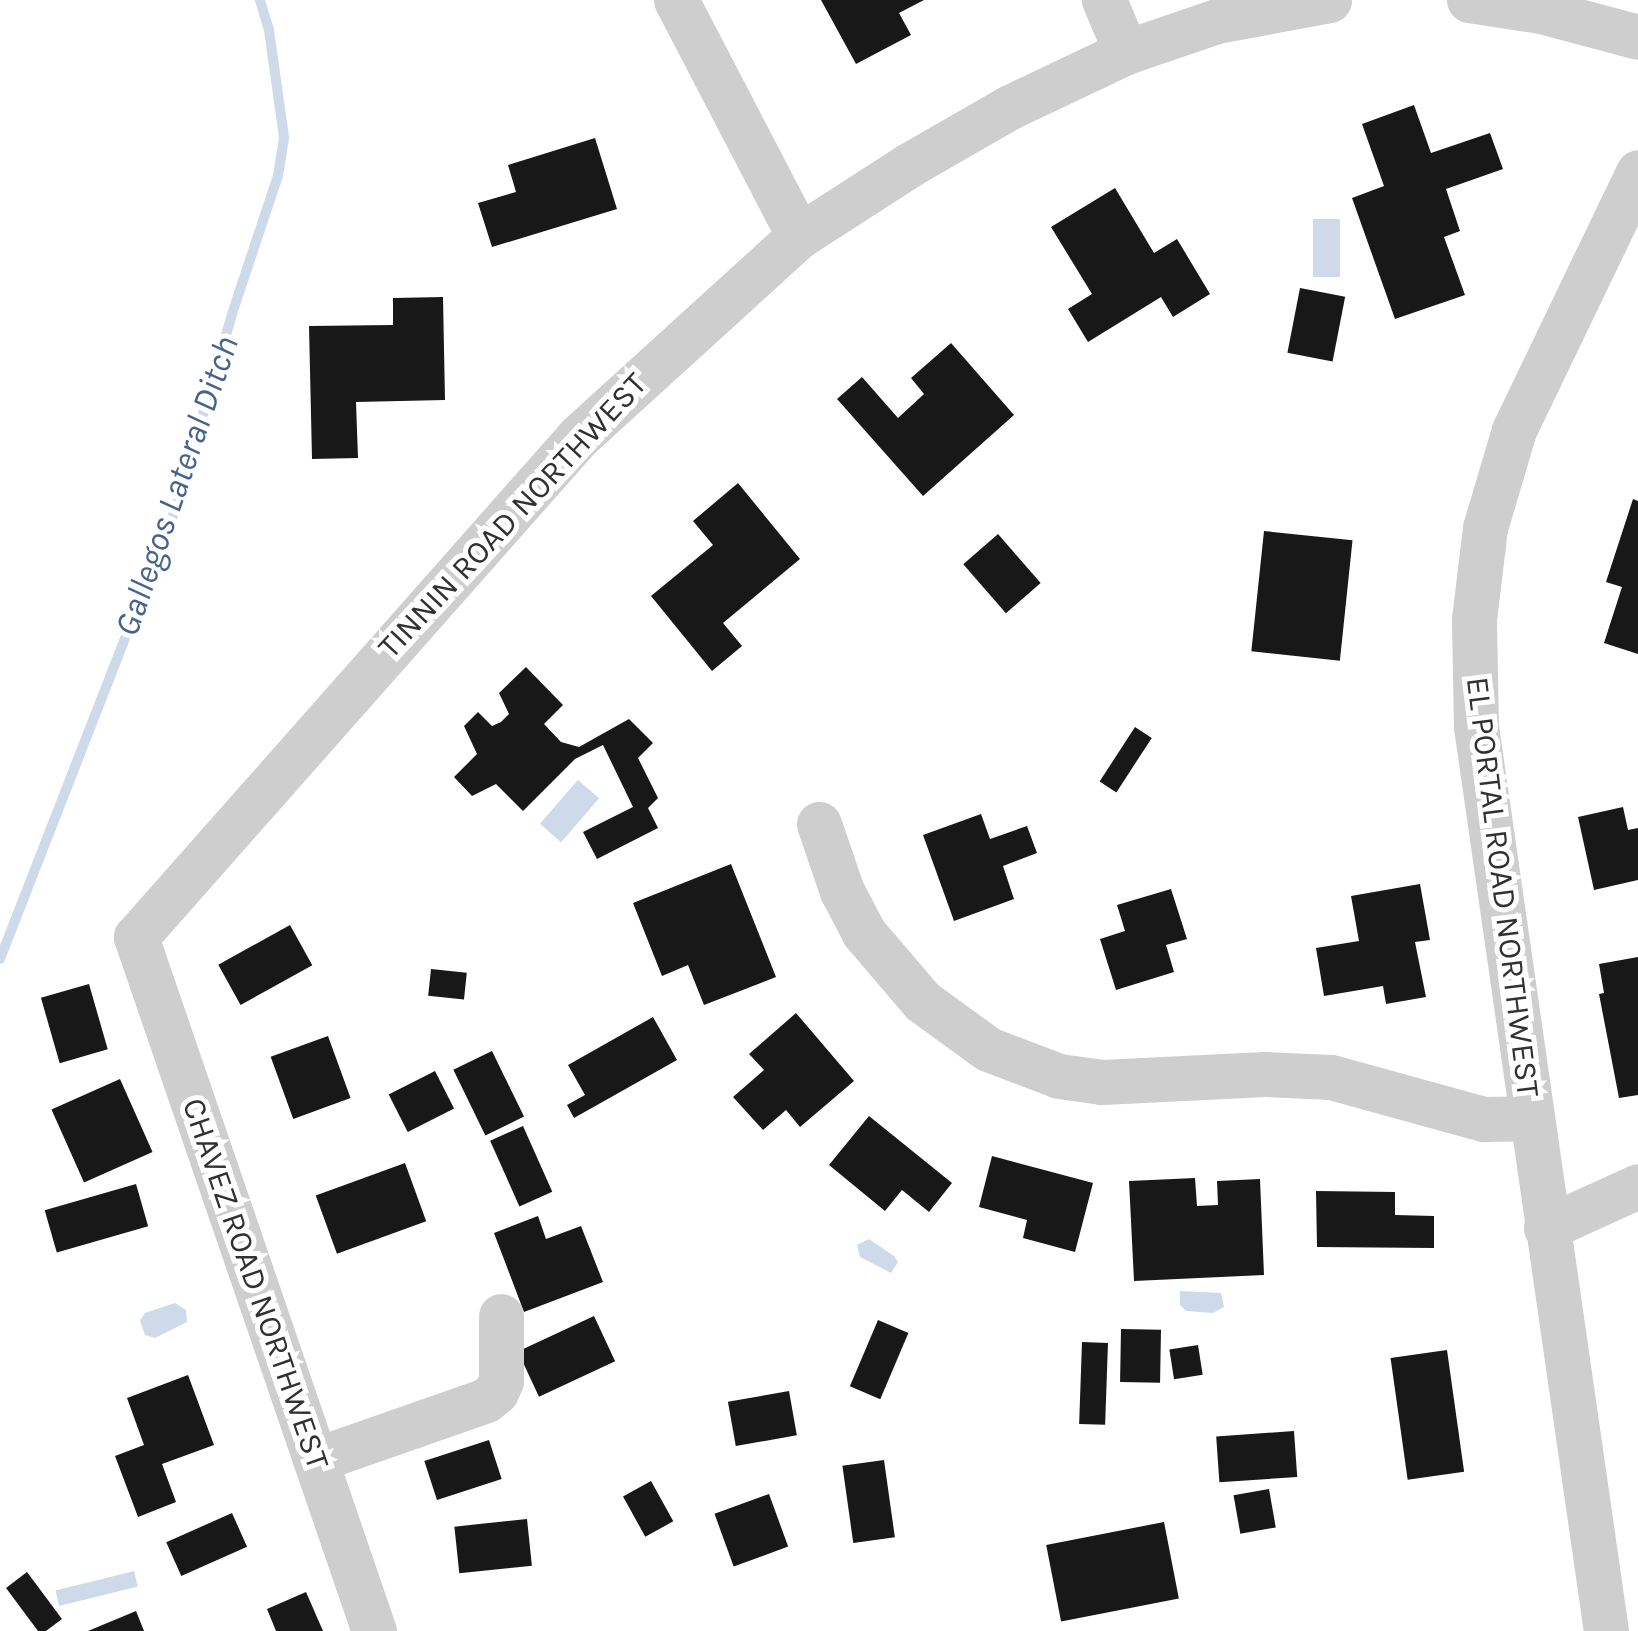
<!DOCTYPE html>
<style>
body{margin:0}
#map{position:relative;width:1638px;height:1631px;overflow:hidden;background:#fff;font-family:Karla,sans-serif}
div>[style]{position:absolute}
.water>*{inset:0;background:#cedaea;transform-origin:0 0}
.stream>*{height:10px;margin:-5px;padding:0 5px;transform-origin:5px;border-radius:5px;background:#cedaea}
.building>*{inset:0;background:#181818;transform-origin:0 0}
.minor>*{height:45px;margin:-22.5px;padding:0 22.5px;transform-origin:22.5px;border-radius:22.5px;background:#cecece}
span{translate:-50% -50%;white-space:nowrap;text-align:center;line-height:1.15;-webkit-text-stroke:10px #fff;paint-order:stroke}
.street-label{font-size:32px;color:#313131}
.water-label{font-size:35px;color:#45638d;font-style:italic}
</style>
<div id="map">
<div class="water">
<div style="left:1313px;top:219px;width:27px;height:58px"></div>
<div style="left:578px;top:780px;width:28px;height:58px;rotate:41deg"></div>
<div style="clip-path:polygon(869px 1239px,894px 1256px,898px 1262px,891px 1273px,860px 1257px,857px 1245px)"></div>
<div style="clip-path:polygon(1180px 1291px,1221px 1293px,1224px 1307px,1213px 1313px,1186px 1311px,1180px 1305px)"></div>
<div style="clip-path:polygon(175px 1303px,186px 1310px,187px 1322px,155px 1338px,145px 1335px,140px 1321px,145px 1313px)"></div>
<div style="left:134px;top:1571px;width:16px;height:81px;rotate:76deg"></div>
</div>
<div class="stream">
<div style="left:0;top:959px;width:485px;rotate:-68.7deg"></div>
<div style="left:176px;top:507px;width:201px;rotate:-73.8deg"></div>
<div style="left:232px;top:314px;width:145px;rotate:-71.6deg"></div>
<div style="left:278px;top:176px;width:39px;rotate:-81deg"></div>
<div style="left:284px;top:137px;width:108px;rotate:-98deg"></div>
<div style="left:269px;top:30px;width:31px;rotate:-107deg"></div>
</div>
<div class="building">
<div style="clip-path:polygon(821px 0,924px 0,899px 13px,911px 35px,856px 64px)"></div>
<div style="clip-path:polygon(1414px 105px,1431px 153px,1490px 133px,1503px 169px,1446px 189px,1460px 231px,1444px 237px,1465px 295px,1395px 319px,1352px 198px,1384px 186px,1362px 124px)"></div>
<div style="clip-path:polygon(595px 138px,617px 209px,492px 247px,478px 203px,516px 192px,508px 165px)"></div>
<div style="clip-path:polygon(1115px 188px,1154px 253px,1177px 239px,1210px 294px,1173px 317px,1161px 297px,1088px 342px,1068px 309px,1092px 294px,1051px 227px)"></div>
<div style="left:1300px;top:288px;width:46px;height:66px;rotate:11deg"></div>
<div style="clip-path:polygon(443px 297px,445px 400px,356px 402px,358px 458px,312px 459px,309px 326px,393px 325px,393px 298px)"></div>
<div style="clip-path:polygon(951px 343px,1014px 415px,923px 496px,837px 399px,862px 377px,898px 418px,924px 394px,911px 378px)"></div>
<div style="clip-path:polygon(738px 483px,800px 559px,723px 623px,742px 646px,712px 671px,651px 596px,713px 545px,693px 521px)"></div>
<div style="clip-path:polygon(1633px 499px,1638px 501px,1638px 654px,1604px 643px,1622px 587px,1606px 582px)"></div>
<div style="left:1264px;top:531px;width:89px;height:121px;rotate:6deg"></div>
<div style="left:998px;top:534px;width:65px;height:46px;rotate:49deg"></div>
<div style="clip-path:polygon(526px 667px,563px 705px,544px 724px,561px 742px,579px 747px,629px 719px,653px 743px,638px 758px,658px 798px,648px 808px,658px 828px,597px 859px,583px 832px,633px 807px,603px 745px,575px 759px,523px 811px,496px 784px,472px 796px,454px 777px,477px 754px,464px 726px,478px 712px,492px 726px,501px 722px,509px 714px,499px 693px)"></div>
<div style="left:1135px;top:727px;width:20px;height:65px;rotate:33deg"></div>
<div style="clip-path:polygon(1623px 807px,1628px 830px,1638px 828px,1638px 880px,1594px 890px,1578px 817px)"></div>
<div style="clip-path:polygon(981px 814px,990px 839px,1027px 826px,1037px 853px,1003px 866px,1014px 899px,954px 921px,923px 835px)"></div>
<div style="clip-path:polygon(731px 864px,776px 977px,704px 1005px,688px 965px,662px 976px,633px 903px)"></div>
<div style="clip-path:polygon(1420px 884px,1430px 940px,1415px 942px,1426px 997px,1386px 1004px,1383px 986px,1324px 996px,1316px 948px,1359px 941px,1351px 896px)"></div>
<div style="clip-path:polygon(1171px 889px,1187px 939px,1166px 945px,1174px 972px,1116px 990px,1100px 939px,1125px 931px,1117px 905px)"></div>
<div style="left:290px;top:925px;width:46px;height:82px;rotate:61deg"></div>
<div style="clip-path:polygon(1638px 957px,1638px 1095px,1619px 1098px,1599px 994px,1604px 993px,1599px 964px)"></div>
<div style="left:431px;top:969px;width:36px;height:27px;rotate:6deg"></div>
<div style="left:89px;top:984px;width:68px;height:50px;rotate:74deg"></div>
<div style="clip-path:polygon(796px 1013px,854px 1081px,800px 1127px,786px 1110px,763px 1130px,733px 1097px,764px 1070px,749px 1054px)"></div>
<div style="clip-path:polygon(653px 1017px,677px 1060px,574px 1118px,567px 1105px,585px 1095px,568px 1065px)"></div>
<div style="left:328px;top:1036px;width:66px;height:61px;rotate:70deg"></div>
<div style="left:492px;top:1051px;width:73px;height:43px;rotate:64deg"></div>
<div style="left:435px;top:1071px;width:42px;height:52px;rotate:63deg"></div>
<div style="left:120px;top:1079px;width:80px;height:75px;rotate:66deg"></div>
<div style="clip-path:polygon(869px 1116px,952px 1183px,929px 1212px,902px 1190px,885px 1211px,829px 1165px)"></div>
<div style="left:523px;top:1126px;width:72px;height:36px;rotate:66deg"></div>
<div style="clip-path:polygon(992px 1156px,1093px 1183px,1075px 1252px,1023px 1238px,1027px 1220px,979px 1207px)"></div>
<div style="left:405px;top:1163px;width:62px;height:95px;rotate:70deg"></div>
<div style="clip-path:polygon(1195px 1178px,1197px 1206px,1218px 1205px,1217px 1181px,1260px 1179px,1264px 1275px,1134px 1281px,1129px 1181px)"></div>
<div style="left:136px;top:1184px;width:44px;height:95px;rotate:74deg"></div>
<div style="clip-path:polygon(1316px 1191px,1395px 1192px,1395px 1215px,1434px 1216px,1434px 1248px,1317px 1247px)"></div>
<div style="clip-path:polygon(538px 1216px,546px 1239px,581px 1226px,603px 1282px,524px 1312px,494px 1233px)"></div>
<div style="left:594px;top:1316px;width:50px;height:84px;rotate:65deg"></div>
<div style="left:878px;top:1320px;width:33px;height:72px;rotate:23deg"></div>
<div style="left:1121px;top:1329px;width:40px;height:53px;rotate:1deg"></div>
<div style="left:1082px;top:1342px;width:26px;height:82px;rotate:2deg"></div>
<div style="left:1198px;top:1345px;width:30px;height:29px;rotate:81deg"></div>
<div style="left:1447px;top:1350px;width:123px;height:57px;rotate:82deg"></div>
<div style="clip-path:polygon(188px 1375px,214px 1445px,162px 1464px,176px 1502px,138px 1517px,115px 1456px,144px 1445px,127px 1398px)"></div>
<div style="left:789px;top:1391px;width:45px;height:62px;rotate:80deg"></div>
<div style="left:1294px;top:1431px;width:46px;height:78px;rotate:86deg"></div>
<div style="left:489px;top:1440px;width:41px;height:68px;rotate:72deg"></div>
<div style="left:884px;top:1460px;width:78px;height:42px;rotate:82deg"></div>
<div style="left:651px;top:1481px;width:46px;height:32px;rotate:61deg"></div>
<div style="left:1269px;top:1489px;width:39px;height:36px;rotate:80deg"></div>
<div style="left:769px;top:1494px;width:56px;height:58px;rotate:70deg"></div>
<div style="left:232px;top:1513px;width:37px;height:72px;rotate:66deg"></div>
<div style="left:527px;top:1519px;width:47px;height:73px;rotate:84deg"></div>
<div style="left:1164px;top:1522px;width:78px;height:120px;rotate:79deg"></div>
<div style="clip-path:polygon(27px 1572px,62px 1619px,46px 1631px,38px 1631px,6px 1588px)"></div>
<div style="clip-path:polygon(306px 1592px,323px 1631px,276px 1631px,267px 1609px)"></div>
<div style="clip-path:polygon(136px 1611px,144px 1631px,88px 1631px)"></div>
</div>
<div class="minor">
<div style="left:676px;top:0;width:266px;rotate:62.5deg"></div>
<div style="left:1104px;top:0;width:56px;rotate:67.1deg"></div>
<div style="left:1469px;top:0;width:73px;rotate:8.7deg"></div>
<div style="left:1541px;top:11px;width:100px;rotate:15deg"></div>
<div style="left:819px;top:824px;width:71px;rotate:71.1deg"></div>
<div style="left:842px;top:891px;width:47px;rotate:62.4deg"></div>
<div style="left:864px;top:933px;width:89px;rotate:49.5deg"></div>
<div style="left:922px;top:1001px;width:82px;rotate:36deg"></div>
<div style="left:988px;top:1049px;width:76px;rotate:20.8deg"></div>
<div style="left:1059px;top:1076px;width:43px;rotate:7.9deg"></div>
<div style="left:1102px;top:1082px;width:163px;rotate:-2.8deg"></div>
<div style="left:1265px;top:1074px;width:66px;rotate:2.6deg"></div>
<div style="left:1331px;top:1077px;width:159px;rotate:15.4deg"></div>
<div style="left:1484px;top:1119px;width:47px;rotate:-1.2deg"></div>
<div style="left:1546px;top:1228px;width:101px;rotate:-24.5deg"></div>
<div style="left:315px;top:1460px;width:181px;rotate:-19.3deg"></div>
<div style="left:486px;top:1400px;width:13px;rotate:-39deg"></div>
<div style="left:496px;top:1392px;width:12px;rotate:-66deg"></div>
<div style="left:501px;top:1381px;width:65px;rotate:-90deg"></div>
<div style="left:374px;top:1631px;width:734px;rotate:-108.93deg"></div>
<div style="left:136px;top:937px;width:667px;rotate:-48.52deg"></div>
<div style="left:578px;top:437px;width:299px;rotate:-42.3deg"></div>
<div style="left:799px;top:236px;width:131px;rotate:-32.8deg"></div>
<div style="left:909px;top:165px;width:116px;rotate:-29.9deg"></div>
<div style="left:1010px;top:107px;width:128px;rotate:-25.4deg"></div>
<div style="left:1126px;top:52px;width:96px;rotate:-18.8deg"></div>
<div style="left:1217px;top:21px;width:114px;rotate:-10.6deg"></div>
<div style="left:1606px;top:1631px;width:913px;rotate:-98.18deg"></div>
<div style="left:1476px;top:727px;width:108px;rotate:-91.1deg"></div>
<div style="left:1474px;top:619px;width:92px;rotate:-83.1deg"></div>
<div style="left:1485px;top:528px;width:102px;rotate:-73.5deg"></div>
<div style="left:1514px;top:430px;width:286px;rotate:-64.3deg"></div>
</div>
<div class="street-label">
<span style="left:513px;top:516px;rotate:-47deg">TINNIN ROAD NORTHWEST</span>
<span style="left:1502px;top:887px;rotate:83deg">EL PORTAL ROAD NORTHWEST</span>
<span style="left:255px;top:1284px;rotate:71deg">CHAVEZ ROAD NORTHWEST</span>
</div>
<div class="water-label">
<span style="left:177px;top:486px;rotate:-71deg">Gallegos Lateral Ditch</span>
</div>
</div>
